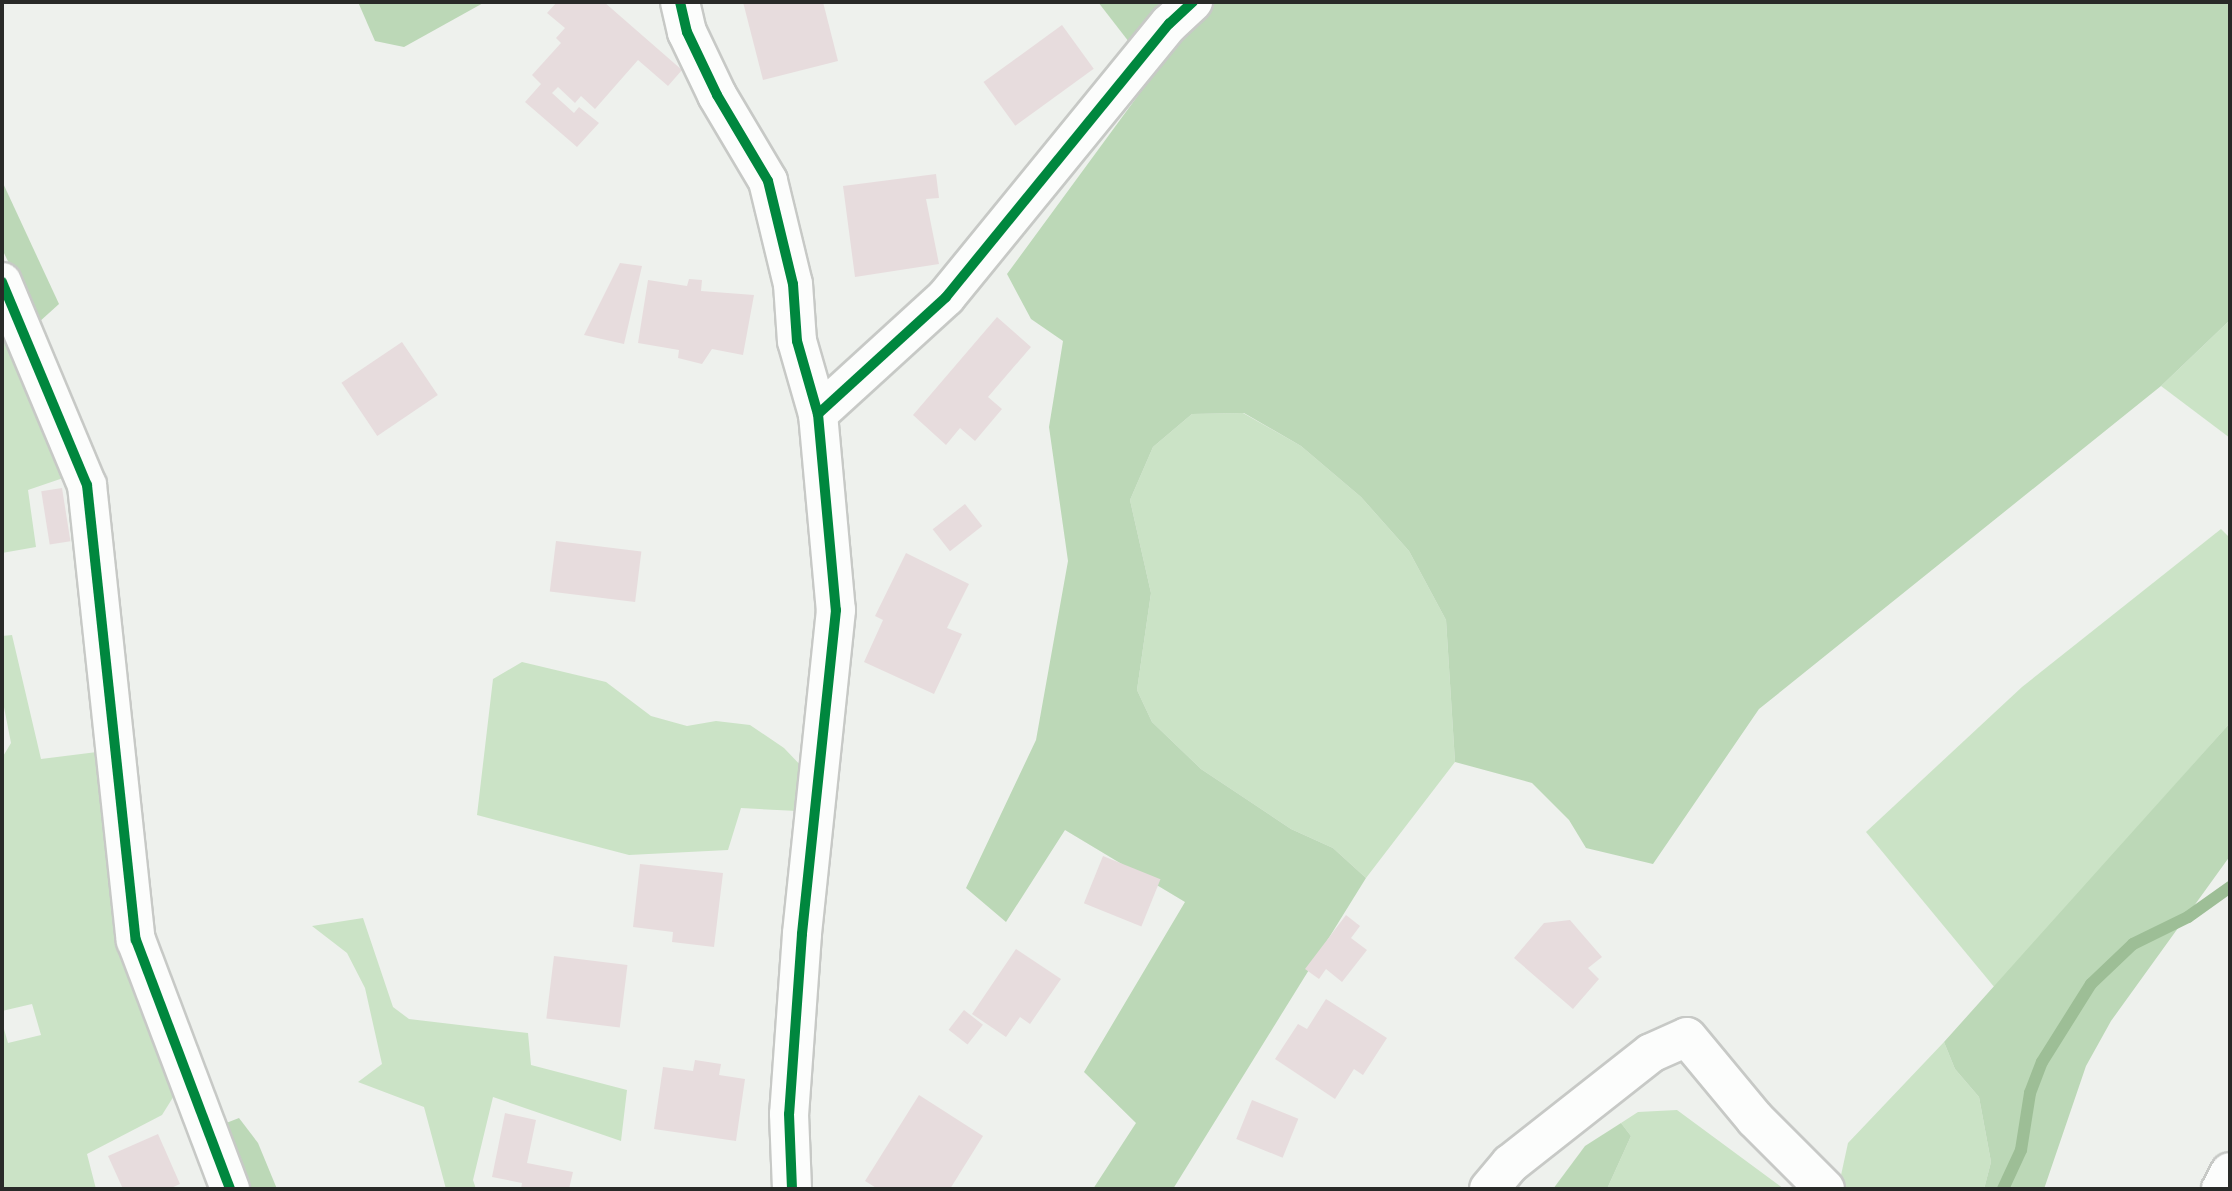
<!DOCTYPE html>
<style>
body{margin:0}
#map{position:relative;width:2232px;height:1191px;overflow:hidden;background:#eef1ed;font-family:Inter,sans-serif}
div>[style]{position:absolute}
.green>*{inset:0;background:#cbe3c6}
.forest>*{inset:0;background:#bcd8b7}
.stream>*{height:12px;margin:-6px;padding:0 6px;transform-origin:6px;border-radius:6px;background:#9dbe96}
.building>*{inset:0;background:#e7dcdd;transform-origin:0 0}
.roads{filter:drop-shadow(2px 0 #c7c9c6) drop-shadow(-2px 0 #c7c9c6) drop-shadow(0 2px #c7c9c6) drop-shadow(0 -2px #c7c9c6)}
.minor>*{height:38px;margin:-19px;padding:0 19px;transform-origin:19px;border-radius:19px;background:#fcfdfc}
.cycleway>*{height:10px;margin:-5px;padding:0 5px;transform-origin:5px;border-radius:5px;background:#00873e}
span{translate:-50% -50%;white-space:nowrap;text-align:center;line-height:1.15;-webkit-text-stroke:8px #fff;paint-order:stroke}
.frame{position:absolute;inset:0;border:4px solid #292a28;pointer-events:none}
</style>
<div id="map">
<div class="green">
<div style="clip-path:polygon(2px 309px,69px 476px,28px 490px,36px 547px,2px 553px)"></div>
<div style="clip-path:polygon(2230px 320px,2230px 438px,2161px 386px)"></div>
<div style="clip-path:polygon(1243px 413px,1301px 446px,1361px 497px,1409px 551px,1446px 620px,1455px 762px,1366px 878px,1333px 848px,1291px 829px,1201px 769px,1152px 722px,1137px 690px,1151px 593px,1130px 500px,1153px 447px,1192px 414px)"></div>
<div style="clip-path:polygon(2221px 529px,2230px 538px,2230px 723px,1995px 988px,1866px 832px,2022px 687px)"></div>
<div style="clip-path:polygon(12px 635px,41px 759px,97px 752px,177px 1091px,162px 1115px,87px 1154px,96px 1189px,2px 1189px,2px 1022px,8px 1043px,41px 1035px,32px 1004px,2px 1011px,2px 758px,11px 743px,2px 697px,2px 636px)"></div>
<div style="clip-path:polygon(522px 662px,606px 682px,651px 716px,687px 726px,716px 721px,750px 725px,784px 748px,806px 771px,797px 811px,741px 808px,728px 850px,629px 855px,477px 815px,493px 679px)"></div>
<div style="clip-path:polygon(363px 918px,393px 1007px,409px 1019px,528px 1033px,531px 1065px,627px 1090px,621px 1141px,493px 1097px,473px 1180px,476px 1189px,446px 1189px,424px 1107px,358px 1082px,382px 1064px,365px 988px,347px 953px,312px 926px)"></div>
<div style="clip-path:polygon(1944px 1042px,1955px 1069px,1979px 1097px,1991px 1162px,1984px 1189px,1838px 1189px,1848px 1143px)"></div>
<div style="clip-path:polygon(1677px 1110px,1784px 1189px,1607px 1189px,1631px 1136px,1621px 1123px,1638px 1112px)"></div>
</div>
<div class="forest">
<div style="clip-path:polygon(358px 2px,485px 2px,404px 47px,375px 41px)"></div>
<div style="clip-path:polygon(1098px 2px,1164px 2px,1129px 42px)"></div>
<div style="clip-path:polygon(1194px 2px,2230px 2px,2230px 320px,2161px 386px,1759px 709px,1653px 864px,1586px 848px,1569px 820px,1532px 783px,1455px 762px,1446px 620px,1409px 551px,1361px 497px,1301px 446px,1244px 413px,1192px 414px,1153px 447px,1130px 500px,1151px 593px,1137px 690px,1152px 722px,1201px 769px,1291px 829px,1333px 848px,1366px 878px,1173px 1189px,1093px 1189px,1136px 1123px,1084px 1072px,1185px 902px,1065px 830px,1006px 922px,966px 888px,1036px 740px,1068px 561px,1049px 427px,1063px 341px,1031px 319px,1007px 274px,1153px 75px)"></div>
<div style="clip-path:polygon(2px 181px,59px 304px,38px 323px,2px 249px)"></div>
<div style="clip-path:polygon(2230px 723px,2230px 856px,2111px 1021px,2086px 1066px,2044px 1189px,1984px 1189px,1991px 1162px,1979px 1097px,1955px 1069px,1944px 1042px)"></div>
<div style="clip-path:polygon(239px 1118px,258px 1143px,277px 1189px,243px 1189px,221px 1125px)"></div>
<div style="clip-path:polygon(1621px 1123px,1631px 1136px,1607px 1189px,1553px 1189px,1585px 1146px)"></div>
</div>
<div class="stream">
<div style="left:2003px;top:1189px;width:43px;rotate:-65.2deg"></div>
<div style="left:2021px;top:1150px;width:58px;rotate:-81deg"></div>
<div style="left:2030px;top:1093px;width:33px;rotate:-69deg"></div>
<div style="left:2042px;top:1062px;width:92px;rotate:-57.9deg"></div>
<div style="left:2091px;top:984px;width:58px;rotate:-43.6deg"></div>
<div style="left:2133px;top:944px;width:61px;rotate:-26.1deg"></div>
<div style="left:2188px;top:917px;width:52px;rotate:-35.5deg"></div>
</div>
<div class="building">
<div style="clip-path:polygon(557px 2px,604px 2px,682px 70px,668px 86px,638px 60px,595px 109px,581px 96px,575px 103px,558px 87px,552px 93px,574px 113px,579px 107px,599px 123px,577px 147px,525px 102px,541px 84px,532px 75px,561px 43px,556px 38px,565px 28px,547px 13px)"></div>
<div style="clip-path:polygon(743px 2px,823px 2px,838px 61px,763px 80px)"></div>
<div style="left:1062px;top:25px;width:54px;height:97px;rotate:54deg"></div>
<div style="clip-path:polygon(936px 174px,939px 198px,926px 199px,939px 264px,855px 277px,843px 186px)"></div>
<div style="clip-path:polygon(620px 263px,642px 266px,624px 344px,584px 335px)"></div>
<div style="clip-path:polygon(689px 279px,702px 280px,701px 291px,754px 295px,743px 355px,712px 349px,702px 364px,678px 358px,679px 350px,638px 343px,648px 280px,687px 286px)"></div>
<div style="clip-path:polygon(997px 317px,1031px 347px,988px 397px,1002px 409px,975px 441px,960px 428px,946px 445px,913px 415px)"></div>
<div style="left:402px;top:342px;width:64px;height:73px;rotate:56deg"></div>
<div style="left:62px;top:488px;width:54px;height:21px;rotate:81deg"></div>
<div style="left:965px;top:504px;width:28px;height:41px;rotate:52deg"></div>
<div style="left:556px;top:541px;width:86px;height:51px;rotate:7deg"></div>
<div style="clip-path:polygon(906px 553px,969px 584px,947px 628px,962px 634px,934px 694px,864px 662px,883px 620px,875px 616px)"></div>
<div style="left:1103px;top:856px;width:62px;height:51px;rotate:22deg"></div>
<div style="clip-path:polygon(640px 864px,723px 873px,714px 947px,672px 942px,673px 932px,633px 927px)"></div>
<div style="clip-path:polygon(1346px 915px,1360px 926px,1351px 938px,1367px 950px,1342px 982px,1326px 969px,1319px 979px,1305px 969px)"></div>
<div style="clip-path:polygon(1570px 920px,1602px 957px,1588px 968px,1599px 979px,1573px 1009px,1514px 958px,1544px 923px)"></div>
<div style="clip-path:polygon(1016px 949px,1061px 979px,1030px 1024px,1020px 1017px,1006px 1037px,972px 1014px)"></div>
<div style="left:554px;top:956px;width:74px;height:63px;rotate:7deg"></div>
<div style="clip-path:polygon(1326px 999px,1387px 1038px,1363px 1075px,1354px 1069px,1335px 1099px,1275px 1059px,1298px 1024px,1307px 1029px)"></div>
<div style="left:964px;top:1010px;width:24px;height:25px;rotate:38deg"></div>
<div style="clip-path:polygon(695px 1060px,721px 1064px,719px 1075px,745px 1079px,736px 1141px,654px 1129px,663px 1067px,693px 1071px)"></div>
<div style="clip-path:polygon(919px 1095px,983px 1136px,950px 1189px,878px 1189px,865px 1181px)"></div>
<div style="left:1252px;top:1100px;width:50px;height:42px;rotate:22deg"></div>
<div style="clip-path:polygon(505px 1113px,536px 1120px,527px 1163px,573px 1172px,569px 1189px,521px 1189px,522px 1183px,492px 1177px)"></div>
<div style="clip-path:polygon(158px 1134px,180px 1184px,169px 1189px,123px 1189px,108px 1156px)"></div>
</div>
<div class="roads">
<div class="minor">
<div style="left:680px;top:2px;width:31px;rotate:77deg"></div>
<div style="left:687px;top:32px;width:70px;rotate:64.5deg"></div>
<div style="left:717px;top:95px;width:100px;rotate:59.3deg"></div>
<div style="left:768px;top:181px;width:106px;rotate:76.4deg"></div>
<div style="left:793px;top:284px;width:57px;rotate:86deg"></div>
<div style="left:797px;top:341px;width:76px;rotate:74deg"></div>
<div style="left:818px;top:414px;width:197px;rotate:84.8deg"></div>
<div style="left:836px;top:610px;width:326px;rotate:96deg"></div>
<div style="left:802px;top:934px;width:180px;rotate:94.1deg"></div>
<div style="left:789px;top:1114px;width:75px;rotate:87.7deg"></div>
<div style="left:2px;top:282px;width:220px;rotate:67.3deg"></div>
<div style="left:87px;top:485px;width:458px;rotate:83.9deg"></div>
<div style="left:136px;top:940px;width:266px;rotate:69.3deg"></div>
<div style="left:818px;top:414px;width:173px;rotate:-42.4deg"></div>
<div style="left:946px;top:297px;width:353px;rotate:-50.8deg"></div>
<div style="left:1169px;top:24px;width:33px;rotate:-43deg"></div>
<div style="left:1489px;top:1189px;width:33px;rotate:-50deg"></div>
<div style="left:1510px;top:1164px;width:179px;rotate:-38.2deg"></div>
<div style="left:1651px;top:1053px;width:39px;rotate:-24deg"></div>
<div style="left:1687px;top:1037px;width:107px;rotate:50.3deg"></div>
<div style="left:1755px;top:1119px;width:99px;rotate:45deg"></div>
<div style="left:2221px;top:1189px;width:19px;rotate:-62deg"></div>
</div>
</div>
<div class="cycleway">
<div style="left:680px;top:2px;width:31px;rotate:77deg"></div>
<div style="left:687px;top:32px;width:70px;rotate:64.5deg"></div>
<div style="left:717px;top:95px;width:100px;rotate:59.3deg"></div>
<div style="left:768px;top:181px;width:106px;rotate:76.4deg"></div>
<div style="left:793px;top:284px;width:57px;rotate:86deg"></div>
<div style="left:797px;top:341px;width:76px;rotate:74deg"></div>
<div style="left:818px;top:414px;width:197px;rotate:84.8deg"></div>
<div style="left:836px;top:610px;width:326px;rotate:96deg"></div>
<div style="left:802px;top:934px;width:180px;rotate:94.1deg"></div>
<div style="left:789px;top:1114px;width:75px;rotate:87.7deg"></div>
<div style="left:2px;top:282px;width:220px;rotate:67.3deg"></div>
<div style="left:87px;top:485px;width:458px;rotate:83.9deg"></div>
<div style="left:136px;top:940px;width:266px;rotate:69.3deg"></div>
<div style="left:818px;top:414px;width:173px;rotate:-42.4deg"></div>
<div style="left:946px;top:297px;width:353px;rotate:-50.8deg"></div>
<div style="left:1169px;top:24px;width:33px;rotate:-43deg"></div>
</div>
<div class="frame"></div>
</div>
